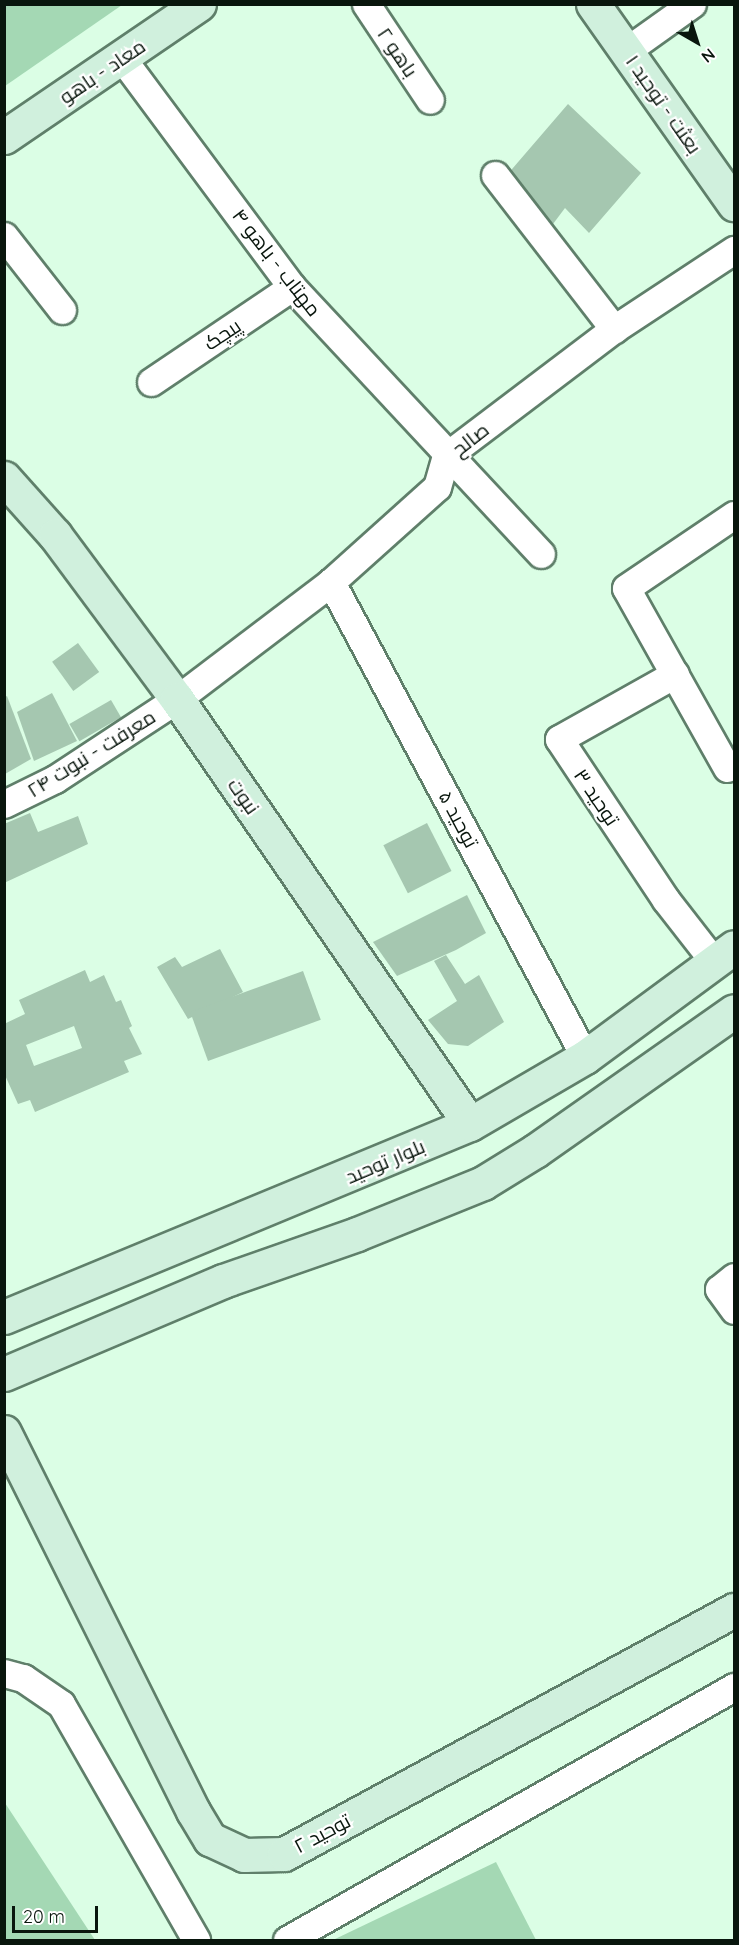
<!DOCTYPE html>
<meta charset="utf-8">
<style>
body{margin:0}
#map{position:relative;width:739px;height:1945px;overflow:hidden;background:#dbfee5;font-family:Quicksand,Cairo,sans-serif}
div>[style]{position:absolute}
.green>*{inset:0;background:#a4d8b4}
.building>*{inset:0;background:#a5c7b0;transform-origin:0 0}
.roads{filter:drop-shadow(2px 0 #5f7f6a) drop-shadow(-2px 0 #5f7f6a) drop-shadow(0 2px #5f7f6a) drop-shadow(0 -2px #5f7f6a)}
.street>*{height:27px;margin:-13.5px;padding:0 13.5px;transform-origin:13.5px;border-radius:13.5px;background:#fff}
.secondary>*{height:33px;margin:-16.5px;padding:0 16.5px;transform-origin:16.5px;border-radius:16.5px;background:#d0f0dd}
span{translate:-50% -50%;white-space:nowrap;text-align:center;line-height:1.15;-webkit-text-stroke:4.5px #fff;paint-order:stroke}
.street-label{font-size:20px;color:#09160d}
.frame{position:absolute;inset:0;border:6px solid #09160d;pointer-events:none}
.north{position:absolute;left:667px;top:12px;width:60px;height:60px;-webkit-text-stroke:4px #fff;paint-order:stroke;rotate:141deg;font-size:16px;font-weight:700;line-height:24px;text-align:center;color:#09160d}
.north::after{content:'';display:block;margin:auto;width:21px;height:27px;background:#09160d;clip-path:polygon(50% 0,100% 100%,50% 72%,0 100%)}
.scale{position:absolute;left:12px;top:1906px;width:86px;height:27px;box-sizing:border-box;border:3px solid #09160d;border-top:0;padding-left:8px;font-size:18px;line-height:21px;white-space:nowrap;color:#09160d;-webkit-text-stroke:4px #fff;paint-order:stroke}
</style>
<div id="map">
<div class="green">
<div style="clip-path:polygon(5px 4px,122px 4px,122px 5px,5px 86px)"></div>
<div style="clip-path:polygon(5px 1803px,95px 1940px,5px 1940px)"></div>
<div style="clip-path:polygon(496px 1862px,536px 1940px,333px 1940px)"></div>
</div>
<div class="building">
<div style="clip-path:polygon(568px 104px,641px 173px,589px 233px,565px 208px,553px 224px,507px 175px)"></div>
<div style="left:78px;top:643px;width:36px;height:32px;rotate:54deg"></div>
<div style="clip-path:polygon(52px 693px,77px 741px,34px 761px,17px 712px)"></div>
<div style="clip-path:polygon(7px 696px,31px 759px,5px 774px,5px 697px)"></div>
<div style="left:111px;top:700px;width:20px;height:48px;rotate:60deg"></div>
<div style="clip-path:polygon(30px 813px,38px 832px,78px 816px,88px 844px,4px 883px,4px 824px)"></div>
<div style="left:427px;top:823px;width:54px;height:49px;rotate:63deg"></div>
<div style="clip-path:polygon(467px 895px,486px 933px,456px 950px,397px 976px,373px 942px)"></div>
<div style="clip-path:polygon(220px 949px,243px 992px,188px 1019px,157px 967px,175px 957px,182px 967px)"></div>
<div style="clip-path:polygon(446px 955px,465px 984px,479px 975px,504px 1022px,468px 1046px,448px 1044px,428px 1020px,457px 1001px,434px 961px)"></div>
<div style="clip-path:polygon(evenodd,85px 970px,90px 982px,104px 975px,116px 1002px,121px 1000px,132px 1026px,129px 1028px,142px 1054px,124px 1061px,129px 1072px,35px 1112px,30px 1100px,18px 1104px,4px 1073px,4px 1024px,25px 1014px,19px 1000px,85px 970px,74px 1026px,82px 1048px,34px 1066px,26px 1045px,74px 1026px)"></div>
<div style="left:303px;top:971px;width:52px;height:120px;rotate:70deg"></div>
</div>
<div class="roads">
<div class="street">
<div style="left:366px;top:4px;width:115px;rotate:56.3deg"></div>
<div style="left:626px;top:51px;width:81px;rotate:-35.5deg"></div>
<div style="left:121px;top:57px;width:287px;rotate:53.4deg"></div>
<div style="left:292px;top:287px;width:365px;rotate:47deg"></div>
<div style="left:495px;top:175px;width:195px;rotate:52.3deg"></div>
<div style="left:4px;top:236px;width:94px;rotate:51.9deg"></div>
<div style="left:151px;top:382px;width:170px;rotate:-34deg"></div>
<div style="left:331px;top:582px;width:539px;rotate:61.86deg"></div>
<div style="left:675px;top:674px;width:133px;rotate:150.7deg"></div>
<div style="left:559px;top:739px;width:193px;rotate:56.4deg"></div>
<div style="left:666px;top:900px;width:80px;rotate:52.1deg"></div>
<div style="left:727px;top:768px;width:206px;rotate:-119.3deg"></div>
<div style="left:626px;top:588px;width:130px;rotate:-34.1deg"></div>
<div style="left:4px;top:804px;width:57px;rotate:-26.1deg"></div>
<div style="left:55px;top:779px;width:146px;rotate:-33.3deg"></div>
<div style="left:177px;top:699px;width:193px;rotate:-37.2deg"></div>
<div style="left:331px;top:582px;width:142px;rotate:-41.9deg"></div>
<div style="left:437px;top:487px;width:32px;rotate:-74deg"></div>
<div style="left:446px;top:456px;width:211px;rotate:-37.1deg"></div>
<div style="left:614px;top:329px;width:144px;rotate:-33.4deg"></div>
<div style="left:734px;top:1277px;width:19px;rotate:141deg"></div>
<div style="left:719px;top:1289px;width:26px;rotate:54deg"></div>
<div style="left:4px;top:1673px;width:20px;rotate:15deg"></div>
<div style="left:23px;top:1678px;width:46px;rotate:34.4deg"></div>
<div style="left:61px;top:1704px;width:272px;rotate:60.2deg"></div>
<div style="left:287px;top:1940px;width:514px;rotate:-29.51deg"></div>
</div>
<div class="secondary">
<div style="left:593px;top:4px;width:245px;rotate:54.8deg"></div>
<div style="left:4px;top:137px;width:236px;rotate:-34.3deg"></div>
<div style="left:4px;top:478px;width:76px;rotate:48.2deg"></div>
<div style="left:55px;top:535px;width:204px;rotate:53.4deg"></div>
<div style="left:177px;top:699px;width:516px;rotate:55.42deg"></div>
<div style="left:4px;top:1317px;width:504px;rotate:-22.5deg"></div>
<div style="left:470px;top:1124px;width:133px;rotate:-30.2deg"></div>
<div style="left:585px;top:1057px;width:185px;rotate:-36.4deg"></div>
<div style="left:4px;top:1374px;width:238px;rotate:-23deg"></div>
<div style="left:223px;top:1281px;width:142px;rotate:-19.3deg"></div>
<div style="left:357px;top:1234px;width:136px;rotate:-22deg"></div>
<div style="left:483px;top:1183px;width:61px;rotate:-31.6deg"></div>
<div style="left:535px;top:1151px;width:243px;rotate:-35.1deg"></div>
<div style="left:4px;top:1432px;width:424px;rotate:63.5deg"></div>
<div style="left:193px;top:1811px;width:33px;rotate:59deg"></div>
<div style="left:210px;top:1839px;width:38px;rotate:25deg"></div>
<div style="left:244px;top:1855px;width:40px;rotate:-1.4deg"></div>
<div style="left:284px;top:1854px;width:512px;rotate:-28.47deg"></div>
</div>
</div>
<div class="street-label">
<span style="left:398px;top:52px;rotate:56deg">باهو ۲</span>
<span style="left:102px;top:71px;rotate:-34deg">معاد - باهو</span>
<span style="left:664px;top:104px;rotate:55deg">بعثت - توحید ۱</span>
<span style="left:277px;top:262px;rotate:52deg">مهتاب - باهو ۴</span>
<span style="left:222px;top:334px;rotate:-34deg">پیچک</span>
<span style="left:470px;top:439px;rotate:-38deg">صالح</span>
<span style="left:91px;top:753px;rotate:-32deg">معرفت - نبوت ۲۴</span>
<span style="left:244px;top:796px;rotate:55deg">نبوت</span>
<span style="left:597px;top:797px;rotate:56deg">توحید ۳</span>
<span style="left:459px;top:819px;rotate:62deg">توحید ۵</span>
<span style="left:385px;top:1161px;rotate:-23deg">بلوار توحید</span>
<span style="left:322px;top:1833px;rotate:-28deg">توحید ۲</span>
</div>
<div class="frame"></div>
<div class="north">N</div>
<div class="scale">20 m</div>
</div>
